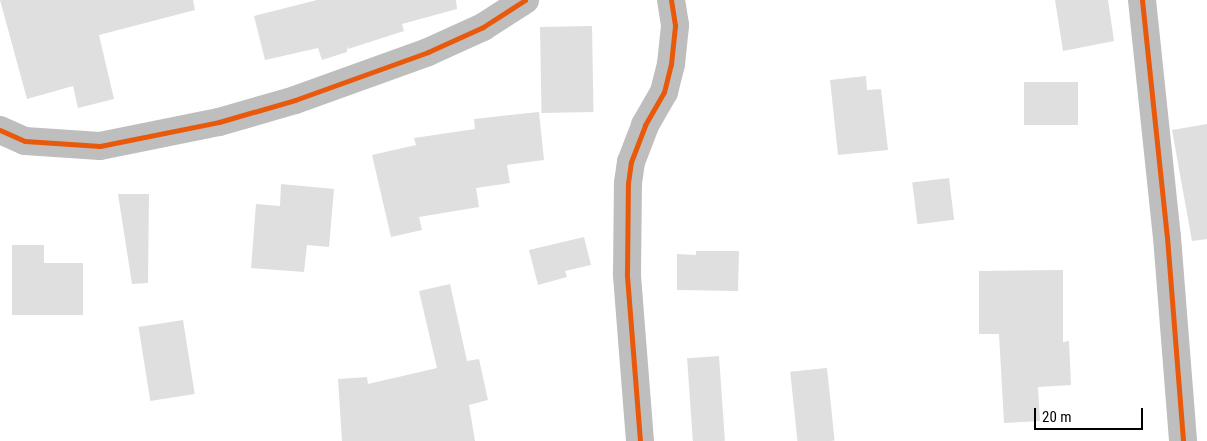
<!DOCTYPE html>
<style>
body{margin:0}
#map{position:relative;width:1207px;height:441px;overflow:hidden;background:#fff;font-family:"Roboto Condensed",sans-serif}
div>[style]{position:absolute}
.building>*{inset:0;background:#dfdfdf;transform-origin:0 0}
.street>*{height:28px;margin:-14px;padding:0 14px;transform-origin:14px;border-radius:14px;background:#bebebe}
.cycleway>*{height:5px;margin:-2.5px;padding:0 2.5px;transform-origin:2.5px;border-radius:2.5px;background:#e8590c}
span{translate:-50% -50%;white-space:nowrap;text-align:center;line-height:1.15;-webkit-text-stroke:4px #fff;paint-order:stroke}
.scale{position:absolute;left:1034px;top:408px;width:109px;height:22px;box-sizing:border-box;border:2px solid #000;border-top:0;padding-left:6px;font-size:15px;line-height:18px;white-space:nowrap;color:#000;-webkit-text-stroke:4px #fff;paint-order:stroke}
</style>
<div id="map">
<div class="building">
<div style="clip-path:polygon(0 0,193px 0,195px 10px,99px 35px,114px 99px,78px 108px,73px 86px,27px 99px)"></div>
<div style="clip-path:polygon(317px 0,456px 0,457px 9px,402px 24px,404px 31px,348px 49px,347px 46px,347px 52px,322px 60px,318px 48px,265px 60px,254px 16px)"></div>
<div style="clip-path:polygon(1055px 0,1108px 0,1114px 41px,1063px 51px)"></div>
<div style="left:592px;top:26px;width:86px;height:52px;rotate:89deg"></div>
<div style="clip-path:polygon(866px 76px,867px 90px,881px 89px,888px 150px,838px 155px,830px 80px)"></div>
<div style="left:1024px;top:82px;width:54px;height:43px"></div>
<div style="clip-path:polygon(539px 112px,544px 160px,507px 165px,510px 183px,476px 188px,479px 207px,419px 217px,422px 230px,391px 237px,372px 155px,416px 145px,414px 138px,475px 129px,474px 119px)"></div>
<div style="clip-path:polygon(1207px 124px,1207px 239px,1192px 241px,1172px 130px)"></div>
<div style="left:949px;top:178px;width:42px;height:37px;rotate:83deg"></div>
<div style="clip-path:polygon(281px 184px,334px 189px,329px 247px,307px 245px,304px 272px,251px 268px,256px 204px,280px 206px)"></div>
<div style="clip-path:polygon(118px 194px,149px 194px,148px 283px,132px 284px)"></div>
<div style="clip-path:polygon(584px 237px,591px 265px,565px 271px,567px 277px,538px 285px,529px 250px)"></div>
<div style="clip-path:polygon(12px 245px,44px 245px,44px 263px,83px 263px,83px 315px,12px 315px)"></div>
<div style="clip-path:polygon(696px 251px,739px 251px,738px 291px,677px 290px,677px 254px,696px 255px)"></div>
<div style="clip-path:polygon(1063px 270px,1063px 342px,1069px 341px,1071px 385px,1038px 387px,1040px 421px,1004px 423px,999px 334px,979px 334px,979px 271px)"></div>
<div style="clip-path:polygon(450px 284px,467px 361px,479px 359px,488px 400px,469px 405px,475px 441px,342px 441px,338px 379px,367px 377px,368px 384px,437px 368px,419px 291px)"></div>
<div style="left:183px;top:320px;width:75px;height:45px;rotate:81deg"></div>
<div style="left:719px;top:356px;width:85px;height:32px;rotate:86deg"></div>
<div style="left:827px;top:368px;width:73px;height:37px;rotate:84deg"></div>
</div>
<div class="street">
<div style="left:1142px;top:0;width:238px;rotate:84deg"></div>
<div style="left:1167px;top:237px;width:205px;rotate:85.5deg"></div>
<div style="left:0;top:130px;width:27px;rotate:24deg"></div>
<div style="left:25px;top:141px;width:75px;rotate:3.8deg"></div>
<div style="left:100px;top:146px;width:121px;rotate:-11.4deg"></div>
<div style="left:219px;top:122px;width:79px;rotate:-16.1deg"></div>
<div style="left:295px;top:100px;width:141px;rotate:-19.8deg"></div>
<div style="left:428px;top:52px;width:60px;rotate:-24.4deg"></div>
<div style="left:483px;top:27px;width:50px;rotate:-32.7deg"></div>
<div style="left:640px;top:441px;width:168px;rotate:-94.5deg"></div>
<div style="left:627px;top:274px;width:91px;rotate:-89.4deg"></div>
<div style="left:628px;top:183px;width:21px;rotate:-82deg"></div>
<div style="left:631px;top:162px;width:40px;rotate:-69deg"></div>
<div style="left:645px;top:125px;width:38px;rotate:-60deg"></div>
<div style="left:664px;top:92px;width:29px;rotate:-76deg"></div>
<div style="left:671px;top:64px;width:39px;rotate:-84deg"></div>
<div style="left:675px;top:25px;width:25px;rotate:-99deg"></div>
</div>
<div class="cycleway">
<div style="left:1142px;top:0;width:238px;rotate:84deg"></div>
<div style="left:1167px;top:237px;width:205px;rotate:85.5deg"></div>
<div style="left:0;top:130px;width:27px;rotate:24deg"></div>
<div style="left:25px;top:141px;width:75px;rotate:3.8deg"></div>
<div style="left:100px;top:146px;width:121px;rotate:-11.4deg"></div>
<div style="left:219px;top:122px;width:79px;rotate:-16.1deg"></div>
<div style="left:295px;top:100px;width:141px;rotate:-19.8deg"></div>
<div style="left:428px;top:52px;width:60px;rotate:-24.4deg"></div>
<div style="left:483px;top:27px;width:50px;rotate:-32.7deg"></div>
<div style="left:640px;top:441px;width:168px;rotate:-94.5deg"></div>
<div style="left:627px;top:274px;width:91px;rotate:-89.4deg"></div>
<div style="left:628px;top:183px;width:21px;rotate:-82deg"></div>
<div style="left:631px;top:162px;width:40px;rotate:-69deg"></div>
<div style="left:645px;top:125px;width:38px;rotate:-60deg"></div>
<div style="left:664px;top:92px;width:29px;rotate:-76deg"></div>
<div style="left:671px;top:64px;width:39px;rotate:-84deg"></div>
<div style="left:675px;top:25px;width:25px;rotate:-99deg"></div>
</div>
<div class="scale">20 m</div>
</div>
